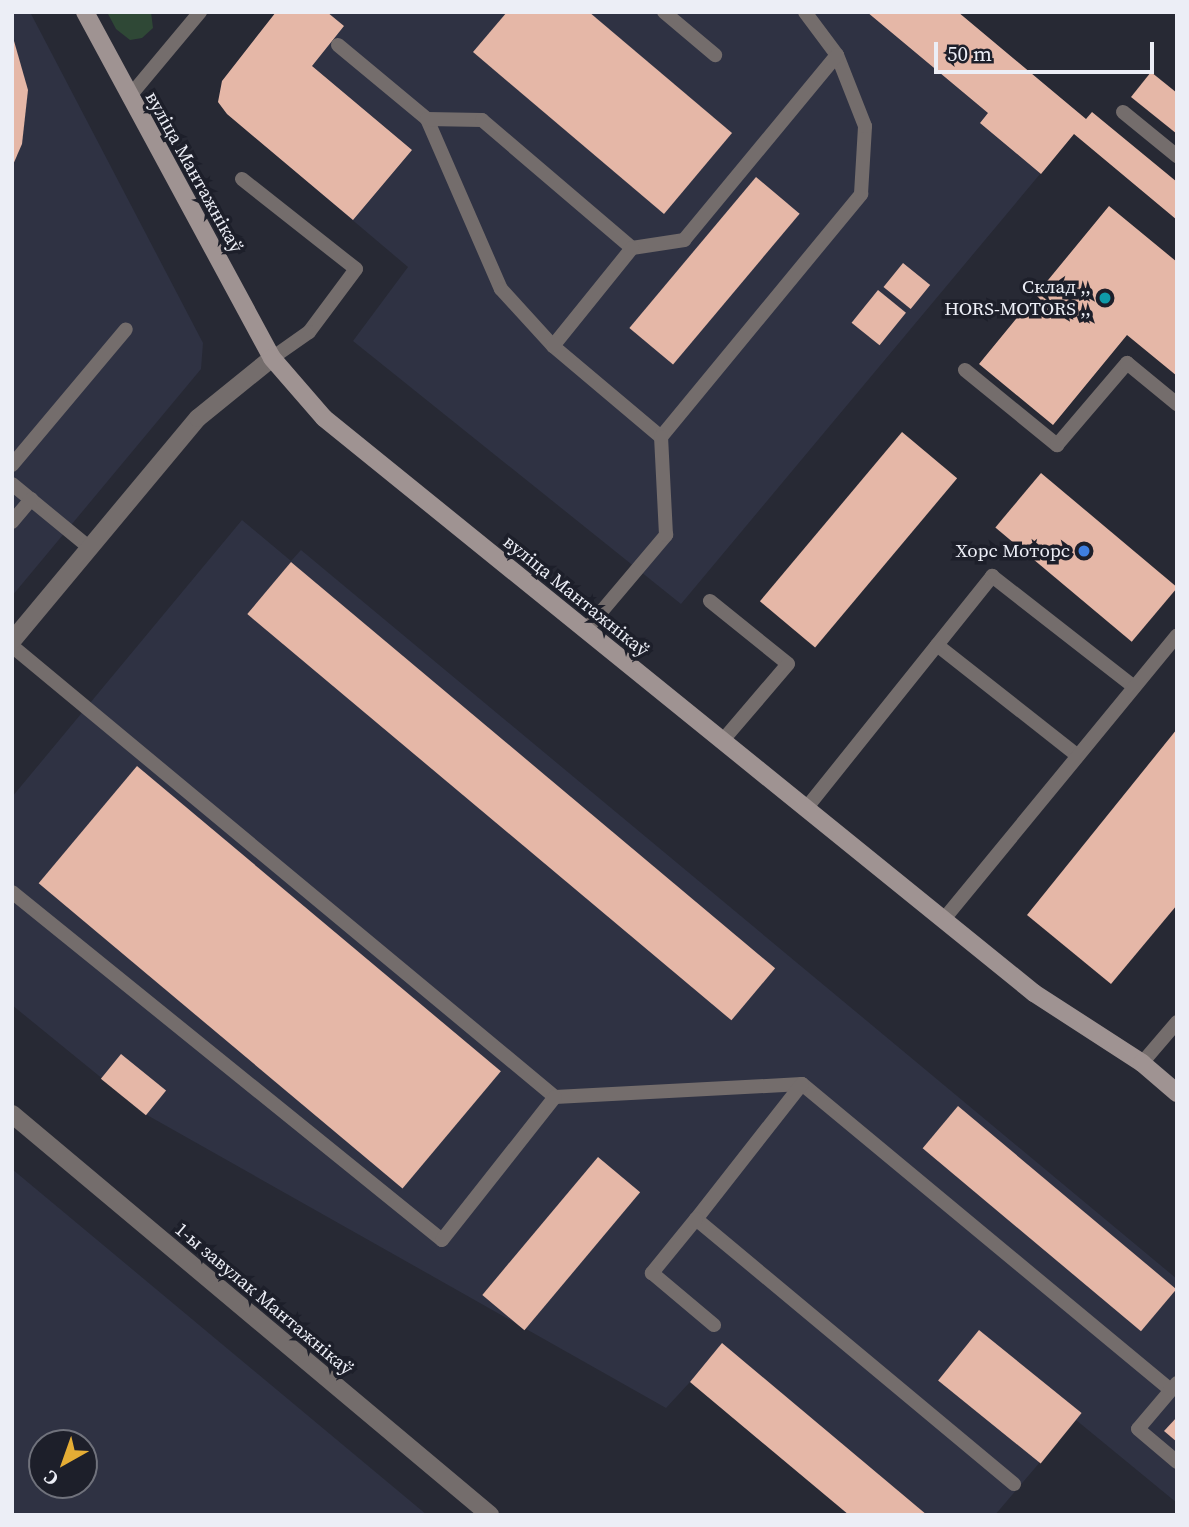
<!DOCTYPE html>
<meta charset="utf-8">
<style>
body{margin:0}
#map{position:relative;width:1189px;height:1527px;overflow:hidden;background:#272934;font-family:"Source Serif 4",serif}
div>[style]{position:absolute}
.built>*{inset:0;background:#2f3243}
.green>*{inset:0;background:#2f4836}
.building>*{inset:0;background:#e5b7a7;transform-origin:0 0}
.lane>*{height:14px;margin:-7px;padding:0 7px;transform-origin:7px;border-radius:7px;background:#746d6c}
.street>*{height:18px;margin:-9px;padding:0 9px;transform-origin:9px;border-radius:9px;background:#746d6c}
.secondary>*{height:18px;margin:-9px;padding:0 9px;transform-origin:9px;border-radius:9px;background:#9f9392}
.dots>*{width:19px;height:19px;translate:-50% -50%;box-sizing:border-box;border:4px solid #1d1f2a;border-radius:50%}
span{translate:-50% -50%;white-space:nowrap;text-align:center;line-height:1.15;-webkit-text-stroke:7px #1d1f2a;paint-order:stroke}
.street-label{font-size:19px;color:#eceef6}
.poi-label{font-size:19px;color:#eceef6}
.right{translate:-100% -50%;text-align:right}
.frame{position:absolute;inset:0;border:14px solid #eceef6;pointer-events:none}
.north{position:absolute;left:28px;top:1429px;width:70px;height:70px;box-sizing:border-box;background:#1d1f2a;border:2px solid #70727c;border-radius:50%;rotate:220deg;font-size:19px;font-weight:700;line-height:28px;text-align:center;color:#eceef6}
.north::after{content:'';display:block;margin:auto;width:24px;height:32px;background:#e5ad35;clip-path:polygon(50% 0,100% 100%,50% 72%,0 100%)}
.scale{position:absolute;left:934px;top:42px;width:220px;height:32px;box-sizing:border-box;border:4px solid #eceef6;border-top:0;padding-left:9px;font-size:21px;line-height:24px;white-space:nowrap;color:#eceef6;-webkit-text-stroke:5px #1d1f2a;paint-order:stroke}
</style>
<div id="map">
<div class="built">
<div style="clip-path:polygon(12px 12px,30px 12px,203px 343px,201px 369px,12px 596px)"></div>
<div style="clip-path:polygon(276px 12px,958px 12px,1086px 119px,681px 604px,353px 341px,408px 267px,227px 114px,218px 102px,222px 81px)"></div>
<div style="clip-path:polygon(242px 520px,291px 561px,301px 550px,1177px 1279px,1177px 1503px,1076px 1420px,995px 1515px,849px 1515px,690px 1382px,666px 1408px,147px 1115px,12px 1005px,12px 797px)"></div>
<div style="clip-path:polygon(evenodd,12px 1169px,427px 1515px,12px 1515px,12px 1169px,42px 1443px,84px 1443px,84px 1485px,42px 1485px,42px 1443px)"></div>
</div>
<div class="green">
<div style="clip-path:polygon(107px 12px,151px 12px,153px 28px,142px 38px,130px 40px,116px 29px)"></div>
</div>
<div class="building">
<div style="clip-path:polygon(276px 12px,327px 12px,344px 26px,312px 66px,412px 150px,353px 220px,227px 114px,218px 102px,222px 81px)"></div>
<div style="clip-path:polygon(507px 12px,589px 12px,732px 133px,664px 214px,473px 52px)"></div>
<div style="clip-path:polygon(867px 12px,958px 12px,1086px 119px,1092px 112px,1177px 182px,1177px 220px,1074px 134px,1041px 174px,980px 123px,988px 113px)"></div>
<div style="clip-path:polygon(12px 34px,28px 90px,22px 144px,12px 167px)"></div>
<div style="clip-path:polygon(1151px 72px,1177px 93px,1177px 134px,1131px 97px)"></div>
<div style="left:756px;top:177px;width:57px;height:197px;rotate:40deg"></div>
<div style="clip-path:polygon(1109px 206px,1177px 262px,1177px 376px,1127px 335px,1053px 425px,979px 364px)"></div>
<div style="left:903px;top:263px;width:35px;height:31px;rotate:39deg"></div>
<div style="left:878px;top:290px;width:36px;height:42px;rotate:39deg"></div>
<div style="left:902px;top:432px;width:72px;height:221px;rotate:40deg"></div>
<div style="left:1041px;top:473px;width:178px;height:71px;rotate:40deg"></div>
<div style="left:291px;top:562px;width:632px;height:68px;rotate:40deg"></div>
<div style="clip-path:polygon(1177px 729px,1177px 905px,1111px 984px,1027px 915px)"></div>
<div style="left:137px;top:766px;width:475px;height:153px;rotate:40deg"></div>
<div style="left:121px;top:1054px;width:58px;height:32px;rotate:39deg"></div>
<div style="left:958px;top:1106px;width:285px;height:55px;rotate:40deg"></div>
<div style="left:598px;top:1157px;width:55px;height:180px;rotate:40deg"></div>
<div style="left:979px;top:1330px;width:132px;height:65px;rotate:39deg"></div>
<div style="clip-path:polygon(722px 1343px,927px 1515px,849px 1515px,690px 1382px)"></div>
<div style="clip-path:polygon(1177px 1417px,1177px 1442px,1164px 1431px)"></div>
</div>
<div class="lane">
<div style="left:664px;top:12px;width:67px;rotate:40.1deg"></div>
<div style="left:338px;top:45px;width:116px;rotate:39.7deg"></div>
<div style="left:427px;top:119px;width:185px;rotate:66.5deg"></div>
<div style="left:501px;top:289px;width:77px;rotate:47.6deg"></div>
<div style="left:553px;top:346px;width:141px;rotate:40.1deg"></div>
<div style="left:661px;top:437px;width:315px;rotate:-50.5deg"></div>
<div style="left:861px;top:194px;width:68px;rotate:-86.6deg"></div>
<div style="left:865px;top:126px;width:76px;rotate:-111.5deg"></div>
<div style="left:837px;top:55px;width:54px;rotate:-126.7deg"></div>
<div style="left:129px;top:97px;width:111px;rotate:-50.1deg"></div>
<div style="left:1123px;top:112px;width:70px;rotate:39.2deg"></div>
<div style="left:427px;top:119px;width:55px;rotate:1deg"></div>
<div style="left:482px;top:120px;width:197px;rotate:40.5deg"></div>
<div style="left:632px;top:248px;width:53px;rotate:-8.7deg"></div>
<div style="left:684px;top:240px;width:240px;rotate:-50.4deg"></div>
<div style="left:242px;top:179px;width:145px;rotate:38.3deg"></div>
<div style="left:356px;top:269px;width:79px;rotate:126.7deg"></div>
<div style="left:309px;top:332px;width:45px;rotate:144.9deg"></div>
<div style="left:553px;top:346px;width:126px;rotate:-51.1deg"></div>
<div style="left:965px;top:370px;width:119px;rotate:39.2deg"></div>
<div style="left:1057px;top:445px;width:108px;rotate:-49.5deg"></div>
<div style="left:1127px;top:363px;width:65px;rotate:39.4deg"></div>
<div style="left:12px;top:465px;width:177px;rotate:-50deg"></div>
<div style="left:12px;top:484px;width:101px;rotate:39.4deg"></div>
<div style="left:12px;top:522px;width:30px;rotate:-50deg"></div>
<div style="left:710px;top:601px;width:100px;rotate:38.9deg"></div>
<div style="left:788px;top:664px;width:99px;rotate:130.5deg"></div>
<div style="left:585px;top:631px;width:126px;rotate:-49.8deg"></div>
<div style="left:666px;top:535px;width:98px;rotate:-92.9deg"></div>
<div style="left:937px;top:645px;width:179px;rotate:38.2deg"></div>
<div style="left:12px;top:646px;width:706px;rotate:39.71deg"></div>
<div style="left:555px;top:1097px;width:247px;rotate:-3deg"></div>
<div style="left:802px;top:1084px;width:479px;rotate:39.7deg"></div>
<div style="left:808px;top:806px;width:295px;rotate:-51.3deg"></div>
<div style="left:992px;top:576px;width:180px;rotate:38deg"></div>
<div style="left:12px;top:892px;width:553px;rotate:38.98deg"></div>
<div style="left:442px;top:1240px;width:182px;rotate:-51.7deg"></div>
<div style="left:944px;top:919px;width:367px;rotate:-50.6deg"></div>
<div style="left:1142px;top:1063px;width:54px;rotate:-49.5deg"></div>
<div style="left:802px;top:1084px;width:172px;rotate:128.1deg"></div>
<div style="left:696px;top:1219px;width:414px;rotate:39.8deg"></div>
<div style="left:696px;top:1219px;width:70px;rotate:129.2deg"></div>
<div style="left:652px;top:1273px;width:81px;rotate:40deg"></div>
<div style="left:1177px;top:1383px;width:60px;rotate:130.3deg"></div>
<div style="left:1138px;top:1429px;width:51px;rotate:40.2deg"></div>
</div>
<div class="street">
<div style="left:12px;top:641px;width:290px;rotate:-50.2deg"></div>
<div style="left:198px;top:418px;width:95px;rotate:-39deg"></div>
<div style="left:12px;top:1114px;width:624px;rotate:39.99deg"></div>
</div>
<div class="secondary">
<div style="left:85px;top:12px;width:393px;rotate:61.6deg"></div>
<div style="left:272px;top:358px;width:79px;rotate:49.1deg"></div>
<div style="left:324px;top:418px;width:914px;rotate:39deg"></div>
<div style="left:1034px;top:993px;width:129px;rotate:32.9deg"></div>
<div style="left:1142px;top:1063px;width:46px;rotate:40.6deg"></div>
</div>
<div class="dots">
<div style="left:1105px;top:298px;background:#0f9aa8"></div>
<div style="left:1084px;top:551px;background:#3f7fe0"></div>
</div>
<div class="street-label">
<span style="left:194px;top:172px;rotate:61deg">вуліца Мантажнікаў</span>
<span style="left:576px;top:596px;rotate:39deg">вуліца Мантажнікаў</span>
<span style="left:264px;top:1299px;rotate:40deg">1-ы завулак Мантажнікаў</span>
</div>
<div class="poi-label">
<span class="right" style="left:1091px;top:298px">Склад ,,<br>HORS-MOTORS ,,</span>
<span class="right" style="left:1070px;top:551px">Хорс Моторс</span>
</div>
<div class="frame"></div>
<div class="north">С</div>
<div class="scale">50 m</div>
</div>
